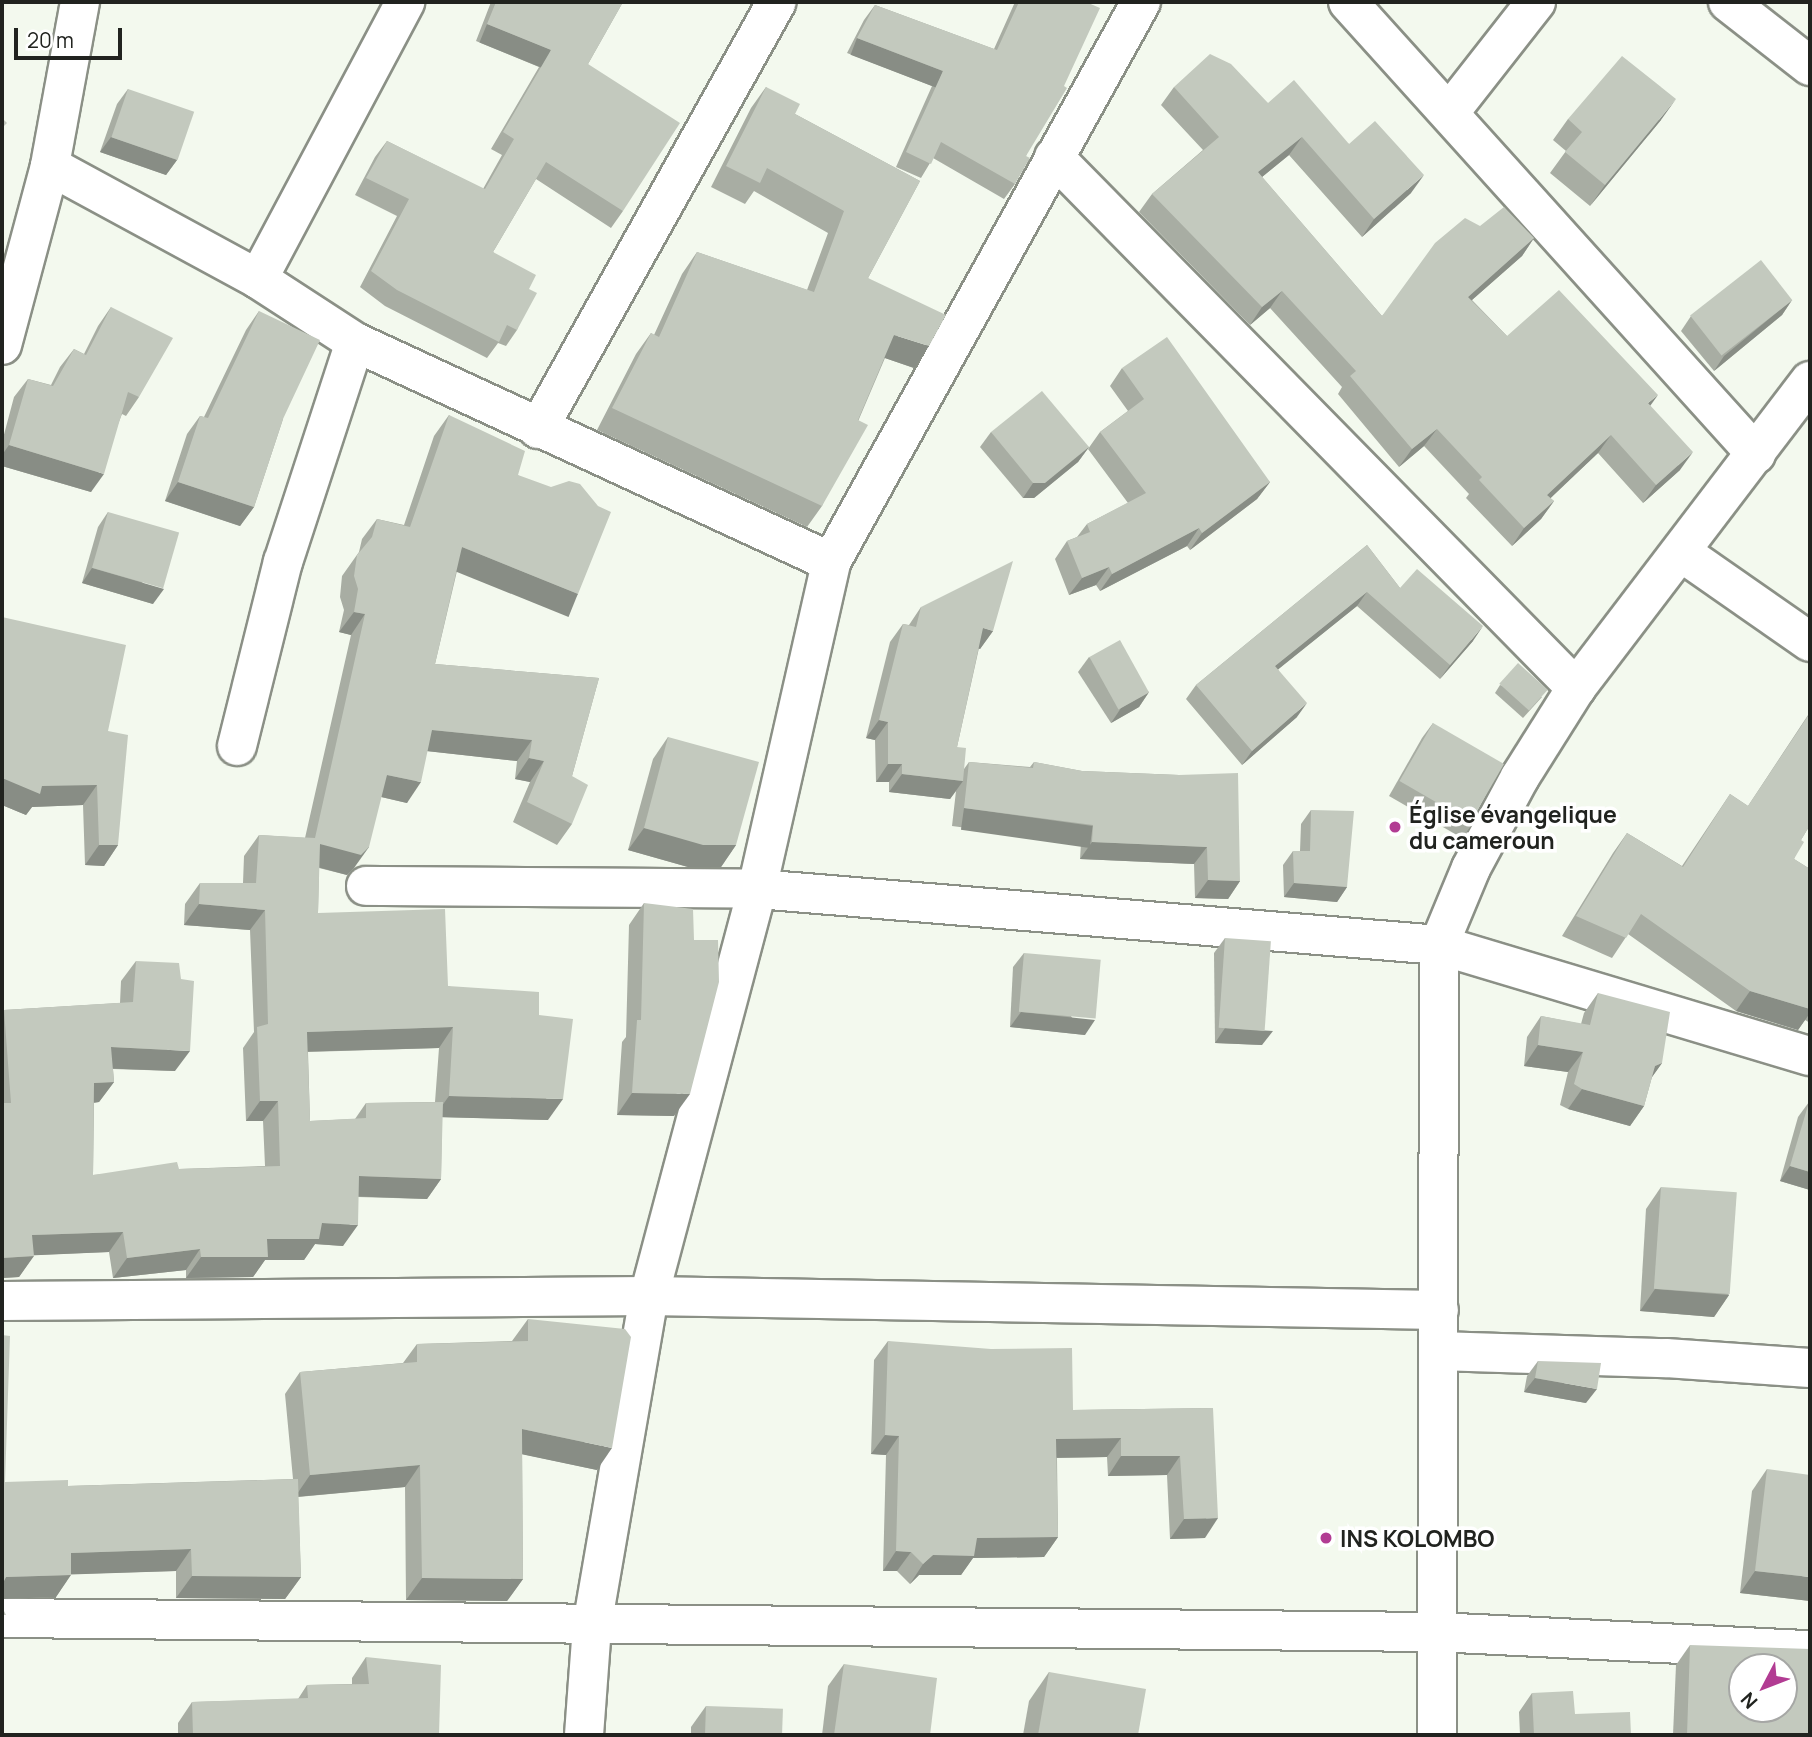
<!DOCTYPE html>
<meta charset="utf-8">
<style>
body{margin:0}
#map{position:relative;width:1812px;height:1737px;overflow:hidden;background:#f3f9ee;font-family:Manrope,sans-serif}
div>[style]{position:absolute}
.roads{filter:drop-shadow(2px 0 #8b9086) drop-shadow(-2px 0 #8b9086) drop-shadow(0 2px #8b9086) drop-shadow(0 -2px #8b9086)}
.street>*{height:38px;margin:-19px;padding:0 19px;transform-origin:19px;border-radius:19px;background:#fff}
.secondary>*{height:38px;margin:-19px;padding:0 19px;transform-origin:19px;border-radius:19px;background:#fff}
.wall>*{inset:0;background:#a8ada3}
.shaded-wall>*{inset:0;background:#888d85;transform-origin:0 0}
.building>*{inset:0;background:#c3c9be;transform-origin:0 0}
.dots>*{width:19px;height:19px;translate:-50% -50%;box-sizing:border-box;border:4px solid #fff;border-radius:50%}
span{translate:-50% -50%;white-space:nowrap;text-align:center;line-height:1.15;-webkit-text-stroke:7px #fff;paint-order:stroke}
.poi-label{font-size:23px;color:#21231f;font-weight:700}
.left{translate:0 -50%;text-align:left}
.frame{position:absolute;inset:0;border:4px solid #21231f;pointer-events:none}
.north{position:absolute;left:1728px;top:1653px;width:70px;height:70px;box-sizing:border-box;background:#fff;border:2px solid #a6a7a5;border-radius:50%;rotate:228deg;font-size:19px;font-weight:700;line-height:28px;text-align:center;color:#21231f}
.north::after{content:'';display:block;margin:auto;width:24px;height:32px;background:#b23c93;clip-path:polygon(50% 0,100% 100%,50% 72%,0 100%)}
.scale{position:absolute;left:14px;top:28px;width:108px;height:32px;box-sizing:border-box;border:4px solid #21231f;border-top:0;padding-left:9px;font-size:21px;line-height:24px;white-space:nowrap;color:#21231f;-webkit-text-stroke:5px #fff;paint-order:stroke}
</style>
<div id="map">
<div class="roads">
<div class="street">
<div style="left:80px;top:2px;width:167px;rotate:100.4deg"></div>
<div style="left:50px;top:166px;width:237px;rotate:28.5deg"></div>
<div style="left:258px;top:279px;width:116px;rotate:33deg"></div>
<div style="left:355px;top:342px;width:524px;rotate:24.81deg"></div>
<div style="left:1348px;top:2px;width:609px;rotate:47.93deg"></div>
<div style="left:1728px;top:2px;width:104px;rotate:38deg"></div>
<div style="left:1449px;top:113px;width:141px;rotate:-51.9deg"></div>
<div style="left:1054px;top:157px;width:745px;rotate:45.49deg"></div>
<div style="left:258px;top:279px;width:314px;rotate:-62deg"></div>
<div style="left:2px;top:345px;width:185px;rotate:-75deg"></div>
<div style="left:538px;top:429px;width:489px;rotate:-60.8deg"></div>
<div style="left:1681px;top:552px;width:157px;rotate:34.9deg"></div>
<div style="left:237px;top:746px;width:190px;rotate:-76deg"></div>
<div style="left:283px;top:562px;width:231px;rotate:-71.9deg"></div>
<div style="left:366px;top:886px;width:391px;rotate:0.4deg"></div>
<div style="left:757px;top:889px;width:684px;rotate:4.69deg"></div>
<div style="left:1439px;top:945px;width:387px;rotate:16.7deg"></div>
<div style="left:2px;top:1301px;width:647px;rotate:-0.44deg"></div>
<div style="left:649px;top:1296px;width:790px;rotate:1.02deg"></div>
<div style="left:1438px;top:1351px;width:228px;rotate:1.8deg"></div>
<div style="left:1666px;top:1358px;width:144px;rotate:4deg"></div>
<div style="left:2px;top:1618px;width:1434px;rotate:0.56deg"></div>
<div style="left:1436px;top:1632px;width:374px;rotate:2.8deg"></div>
<div style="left:584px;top:1735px;width:109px;rotate:-85.8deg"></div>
<div style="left:592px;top:1626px;width:335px;rotate:-80.2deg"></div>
<div style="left:649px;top:1296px;width:421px;rotate:-75.1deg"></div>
<div style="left:757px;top:889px;width:335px;rotate:-77.2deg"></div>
<div style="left:831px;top:562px;width:640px;rotate:-61.03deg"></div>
</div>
<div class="secondary">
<div style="left:1437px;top:1735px;width:790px;rotate:-89.85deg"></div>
<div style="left:1439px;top:945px;width:83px;rotate:-67.4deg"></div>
<div style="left:1471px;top:868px;width:103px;rotate:-61.7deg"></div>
<div style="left:1520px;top:777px;width:105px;rotate:-57.8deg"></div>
<div style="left:1576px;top:688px;width:386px;rotate:-52.7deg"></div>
</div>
</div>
<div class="wall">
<div style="clip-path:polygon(491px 2px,623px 2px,588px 64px,623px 211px,611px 228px,536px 179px,493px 252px,529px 289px,517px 330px,506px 346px,498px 343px,487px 358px,385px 306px,360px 287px,397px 216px,355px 195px,375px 157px,387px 141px,483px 189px,502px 155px,491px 149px,539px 67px,476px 41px)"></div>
<div style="clip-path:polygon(1015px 2px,1086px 2px,1015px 184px,1004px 199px,933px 158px,921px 178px,896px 167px,932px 86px,847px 53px,864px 20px,875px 5px,994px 49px)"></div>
<div style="clip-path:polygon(766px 87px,795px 114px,920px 181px,868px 278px,914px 368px,885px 358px,822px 506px,807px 527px,597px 430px,636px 354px,651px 333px,654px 335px,682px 274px,697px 252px,807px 290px,828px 233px,754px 191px,745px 204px,711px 187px,751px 108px)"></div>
<div style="clip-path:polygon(1174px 87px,1268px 103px,1349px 144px,1411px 193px,1362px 237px,1289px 155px,1262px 177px,1382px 316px,1480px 226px,1534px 238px,1522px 256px,1472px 300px,1507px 336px,1650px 406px,1680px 470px,1643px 503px,1598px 453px,1550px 498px,1554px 501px,1541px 519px,1512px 546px,1466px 498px,1469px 494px,1424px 446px,1399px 467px,1338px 394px,1342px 387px,1270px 308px,1250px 325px,1139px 212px,1152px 194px,1203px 150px,1161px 105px)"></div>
<div style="clip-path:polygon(128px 89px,177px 160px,166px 175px,100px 152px,117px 104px)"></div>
<div style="clip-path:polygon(1568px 119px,1661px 120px,1590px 206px,1550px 173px,1566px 151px,1553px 140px)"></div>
<div style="clip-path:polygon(1792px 300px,1782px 315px,1714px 371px,1681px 331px,1691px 316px)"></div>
<div style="clip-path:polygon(111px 307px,139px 397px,126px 416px,122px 414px,91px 492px,2px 466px,2px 442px,14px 397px,28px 379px,51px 385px,60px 367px,74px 349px,84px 354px,98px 326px)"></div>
<div style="clip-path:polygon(259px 311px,283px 419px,254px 507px,240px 526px,165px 501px,187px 434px,200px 416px,204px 417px,246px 330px)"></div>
<div style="clip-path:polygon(1122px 368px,1270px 482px,1257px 499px,1190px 550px,1187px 546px,1100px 591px,1096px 585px,1069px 595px,1055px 559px,1067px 541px,1077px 537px,1087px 524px,1128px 503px,1088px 449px,1100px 432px,1128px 411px,1110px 386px)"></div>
<div style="clip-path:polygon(evenodd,449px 415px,518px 475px,578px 594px,564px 614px,457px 571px,435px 664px,599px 678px,572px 776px,572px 824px,557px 845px,513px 822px,530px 782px,515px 779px,517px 761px,427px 751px,407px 803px,381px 797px,354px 868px,347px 875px,319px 868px,318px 913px,448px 986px,539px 1015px,548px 1120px,442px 1117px,441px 1179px,427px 1199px,358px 1197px,343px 1246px,315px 1244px,304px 1260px,265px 1260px,253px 1277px,186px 1278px,186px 1270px,113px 1278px,109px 1252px,34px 1255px,19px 1277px,2px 1278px,2px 1013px,4px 1010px,120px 1003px,121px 981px,136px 961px,175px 1071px,113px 1069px,114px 1082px,99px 1102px,94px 1103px,93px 1175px,179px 1169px,265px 1166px,263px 1121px,246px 1121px,243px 1048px,254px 1032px,250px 930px,184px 925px,185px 904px,200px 883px,243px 883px,244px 856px,259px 835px,305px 838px,351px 635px,339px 632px,344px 610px,340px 597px,342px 576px,359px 552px,362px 539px,377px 519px,404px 525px,434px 436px,449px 415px,439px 1048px,435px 1102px,366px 1103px,355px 1119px,310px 1121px,308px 1052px,439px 1048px)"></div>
<div style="clip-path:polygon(991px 432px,1089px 447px,1078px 462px,1034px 498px,1023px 498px,980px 447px)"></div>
<div style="clip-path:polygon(108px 512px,153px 604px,82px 583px,98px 527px)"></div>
<div style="clip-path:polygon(1367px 545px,1400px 588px,1473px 641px,1440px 679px,1357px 606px,1278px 669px,1297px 717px,1242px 765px,1186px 699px,1196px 685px)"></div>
<div style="clip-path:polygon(921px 607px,993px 631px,980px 649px,979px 648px,957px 747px,964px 769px,969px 762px,1030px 767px,1034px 762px,1082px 771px,1179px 775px,1240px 881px,1228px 899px,1195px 898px,1194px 864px,1080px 859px,1081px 843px,952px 826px,956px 791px,950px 799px,889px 792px,889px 782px,876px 782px,875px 740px,866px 738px,890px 642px,903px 624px,909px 625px)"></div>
<div style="clip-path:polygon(2px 617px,108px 731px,118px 845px,104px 866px,85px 865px,83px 805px,32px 807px,26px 815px,2px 805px)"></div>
<div style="clip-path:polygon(1089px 657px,1149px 692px,1139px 707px,1111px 723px,1078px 672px)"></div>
<div style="clip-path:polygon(1500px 685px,1542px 697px,1523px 718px,1495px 693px)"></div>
<div style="clip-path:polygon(1810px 712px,1810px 825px,1801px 840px,1794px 859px,1810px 869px,1810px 1023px,1805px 1020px,1798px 1030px,1736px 1011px,1628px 934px,1612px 958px,1562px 936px,1613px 853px,1627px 833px,1682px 866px,1730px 794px,1748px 806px)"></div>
<div style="clip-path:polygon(1433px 723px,1473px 823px,1462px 838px,1389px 796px,1422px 738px)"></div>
<div style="clip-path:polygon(668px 737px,736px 845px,721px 867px,688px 867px,628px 850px,653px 759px)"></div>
<div style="clip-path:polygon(1311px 810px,1347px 887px,1337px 902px,1284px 897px,1283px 865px,1293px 851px,1300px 851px,1301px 824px)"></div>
<div style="clip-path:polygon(644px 903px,694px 940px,674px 1116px,617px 1115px,622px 1042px,626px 1037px,629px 925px)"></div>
<div style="clip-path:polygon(1225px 938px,1262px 1045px,1215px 1043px,1214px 953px)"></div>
<div style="clip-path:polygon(1024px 953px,1085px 1035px,1010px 1027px,1013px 967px)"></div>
<div style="clip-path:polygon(1598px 993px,1662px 1063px,1652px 1077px,1644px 1106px,1630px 1126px,1568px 1109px,1560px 1105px,1568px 1072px,1524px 1066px,1527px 1037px,1541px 1016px,1581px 1024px,1584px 1013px)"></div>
<div style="clip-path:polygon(1809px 1102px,1810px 1190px,1780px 1181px,1798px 1117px)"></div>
<div style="clip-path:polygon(1661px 1187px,1729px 1295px,1714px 1317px,1640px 1311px,1646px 1209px)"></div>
<div style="clip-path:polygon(528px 1319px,597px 1470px,522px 1454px,523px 1579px,507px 1601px,406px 1600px,405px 1487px,298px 1497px,301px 1577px,285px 1599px,176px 1598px,176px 1571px,71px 1574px,56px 1597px,2px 1599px,2px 1335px,5px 1482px,68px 1486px,293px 1479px,285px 1394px,300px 1372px,403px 1363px,417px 1344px,512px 1341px)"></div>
<div style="clip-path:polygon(888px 1341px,1073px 1410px,1213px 1408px,1205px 1538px,1170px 1539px,1167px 1475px,1108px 1476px,1107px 1457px,1057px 1458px,1058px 1537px,1044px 1557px,973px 1558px,961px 1575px,919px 1575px,910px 1584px,897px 1571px,883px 1571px,886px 1455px,871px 1454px,874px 1360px)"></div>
<div style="clip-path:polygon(1538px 1361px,1586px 1403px,1524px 1392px,1527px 1376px)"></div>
<div style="clip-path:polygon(1767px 1469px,1810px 1601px,1740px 1593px,1752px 1491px)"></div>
<div style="clip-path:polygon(1690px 1645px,1810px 1735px,1673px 1735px,1676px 1665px)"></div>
<div style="clip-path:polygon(366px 1657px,439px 1735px,178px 1735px,178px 1723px,192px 1702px,298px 1699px,307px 1685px,352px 1684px,352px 1678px)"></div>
<div style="clip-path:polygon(844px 1664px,930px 1735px,822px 1735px,828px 1686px)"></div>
<div style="clip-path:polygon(1049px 1672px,1138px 1735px,1023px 1735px,1029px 1701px)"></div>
<div style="clip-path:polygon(1532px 1693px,1575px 1714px,1631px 1735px,1520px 1735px,1519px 1712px)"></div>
<div style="clip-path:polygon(706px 1706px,783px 1735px,691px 1735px,691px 1727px)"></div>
</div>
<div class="shaded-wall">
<div style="left:487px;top:24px;width:69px;height:20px;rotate:22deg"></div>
<div style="left:857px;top:38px;width:92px;height:18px;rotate:21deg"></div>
<div style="clip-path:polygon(1676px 99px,1661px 120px,1590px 206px,1605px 185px)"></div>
<div style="clip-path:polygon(111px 137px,177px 160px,166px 175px,100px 152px)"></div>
<div style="clip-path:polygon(1302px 137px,1289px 155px,1246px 190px,1258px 172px)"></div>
<div style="clip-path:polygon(1424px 175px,1411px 193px,1362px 237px,1374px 219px)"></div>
<div style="clip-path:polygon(1534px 238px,1522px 256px,1456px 314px,1468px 297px)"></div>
<div style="clip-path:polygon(1282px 291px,1270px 308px,1250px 325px,1262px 307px)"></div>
<div style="clip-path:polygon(1792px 300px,1782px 315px,1714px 371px,1724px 356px)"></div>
<div style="clip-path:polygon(894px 335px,929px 346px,914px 368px,879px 356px)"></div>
<div style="clip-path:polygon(1658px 395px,1645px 413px,1648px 403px)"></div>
<div style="clip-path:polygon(1437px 429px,1424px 446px,1399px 467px,1412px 449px)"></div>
<div style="clip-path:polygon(1611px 435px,1598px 453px,1535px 513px,1547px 495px)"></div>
<div style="clip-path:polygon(9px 445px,104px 474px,91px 492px,2px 466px,2px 455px)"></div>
<div style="clip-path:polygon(1089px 447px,1078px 462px,1034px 498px,1023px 498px,1033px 483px)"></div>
<div style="clip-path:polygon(1693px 452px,1680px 470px,1643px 503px,1656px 485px)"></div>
<div style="clip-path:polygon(178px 482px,254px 507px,240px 526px,165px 501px)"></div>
<div style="clip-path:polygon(1270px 482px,1257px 499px,1190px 550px,1202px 533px)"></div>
<div style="clip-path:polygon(1554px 501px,1541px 519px,1512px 546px,1524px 528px)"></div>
<div style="clip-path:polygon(1199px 528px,1187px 546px,1100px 591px,1112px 574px)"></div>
<div style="left:462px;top:547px;width:125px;height:25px;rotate:22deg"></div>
<div style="clip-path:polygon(1109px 567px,1096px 585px,1069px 595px,1082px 578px)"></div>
<div style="clip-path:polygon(92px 568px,164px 589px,153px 604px,82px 583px)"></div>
<div style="clip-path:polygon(1367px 592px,1357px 606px,1265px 680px,1275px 666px)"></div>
<div style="clip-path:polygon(354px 612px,365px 614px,351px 635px,339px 632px)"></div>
<div style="clip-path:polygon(1483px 626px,1473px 641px,1440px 679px,1450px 665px)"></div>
<div style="clip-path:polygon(983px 628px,993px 631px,980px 649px,971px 646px)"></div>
<div style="clip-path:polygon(1149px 692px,1139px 707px,1111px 723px,1121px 708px)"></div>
<div style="clip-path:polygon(1307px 703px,1297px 717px,1242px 765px,1252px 751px)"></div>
<div style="clip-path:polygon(879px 720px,888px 722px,875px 740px,866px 738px)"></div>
<div style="clip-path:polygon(432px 730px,532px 740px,517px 761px,417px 750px)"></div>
<div style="clip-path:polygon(529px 758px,544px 761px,530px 782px,515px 779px)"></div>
<div style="clip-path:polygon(888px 764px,902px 764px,889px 782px,876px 782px)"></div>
<div style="clip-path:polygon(902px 774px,963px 781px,950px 799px,889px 792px)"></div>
<div style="clip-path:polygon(387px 775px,421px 782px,407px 803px,373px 795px)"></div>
<div style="clip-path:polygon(2px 778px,97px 785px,83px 805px,32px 807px,26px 815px,2px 805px)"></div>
<div style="left:964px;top:808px;width:130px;height:22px;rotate:8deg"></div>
<div style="clip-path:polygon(644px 828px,736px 845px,721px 867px,688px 867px,628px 850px)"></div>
<div style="clip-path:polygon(1092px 842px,1207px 847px,1194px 864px,1080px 859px)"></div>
<div style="clip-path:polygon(320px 844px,369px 847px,354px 868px,347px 875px,306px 864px)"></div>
<div style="clip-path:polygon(99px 845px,118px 845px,104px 866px,85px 865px)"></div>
<div style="clip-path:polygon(1208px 880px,1240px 881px,1228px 899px,1195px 898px)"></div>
<div style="clip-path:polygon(1294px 883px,1347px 887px,1337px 902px,1284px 897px)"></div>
<div style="clip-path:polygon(199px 904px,265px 910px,250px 930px,184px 925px)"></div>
<div style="clip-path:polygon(1750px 991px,1810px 1009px,1810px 1013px,1798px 1030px,1736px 1011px)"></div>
<div style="clip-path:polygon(1021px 1012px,1095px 1020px,1085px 1035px,1010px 1027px)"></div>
<div style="clip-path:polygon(453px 1027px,439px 1048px,293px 1052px,307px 1032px)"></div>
<div style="clip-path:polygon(1225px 1028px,1273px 1031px,1262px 1045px,1215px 1043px)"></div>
<div style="clip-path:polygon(1538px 1045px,1583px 1052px,1568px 1072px,1524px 1066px)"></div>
<div style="clip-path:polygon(111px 1047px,190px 1051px,175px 1071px,97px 1068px)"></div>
<div style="clip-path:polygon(1662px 1063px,1647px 1084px,1655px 1066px)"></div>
<div style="clip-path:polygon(114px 1082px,99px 1102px,80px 1104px,94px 1083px)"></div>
<div style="clip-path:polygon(1582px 1089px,1644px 1106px,1630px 1126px,1568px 1109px)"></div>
<div style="clip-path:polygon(632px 1093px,690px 1094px,674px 1116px,617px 1115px)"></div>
<div style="clip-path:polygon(449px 1096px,563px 1099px,548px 1120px,434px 1117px)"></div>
<div style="clip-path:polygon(260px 1101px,278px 1101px,263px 1121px,246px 1121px)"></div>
<div style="clip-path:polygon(1790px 1166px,1810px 1172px,1810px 1190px,1780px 1181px)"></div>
<div style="clip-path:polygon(359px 1176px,441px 1179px,427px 1199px,345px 1196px)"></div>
<div style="clip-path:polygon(322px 1223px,358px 1225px,343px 1246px,315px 1244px,304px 1260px,265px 1260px,253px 1277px,186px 1278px,201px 1257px)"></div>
<div style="clip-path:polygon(123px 1232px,109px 1252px,18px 1256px,32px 1235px)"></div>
<div style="clip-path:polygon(200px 1249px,186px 1270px,113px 1278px,127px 1258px)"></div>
<div style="clip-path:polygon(34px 1256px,19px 1277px,2px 1278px,2px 1258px)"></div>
<div style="clip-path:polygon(1655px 1289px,1729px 1295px,1714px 1317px,1640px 1311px)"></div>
<div style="clip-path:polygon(1535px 1378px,1597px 1389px,1586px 1403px,1524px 1392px)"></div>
<div style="clip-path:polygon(522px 1429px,612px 1448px,597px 1470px,507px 1451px)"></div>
<div style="clip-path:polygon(885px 1435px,899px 1436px,886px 1455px,871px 1454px)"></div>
<div style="clip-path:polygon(1121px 1438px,1107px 1457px,1043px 1458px,1056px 1439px)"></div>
<div style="clip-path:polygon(1121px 1456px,1180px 1456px,1167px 1475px,1108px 1476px)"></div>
<div style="clip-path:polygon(420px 1465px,405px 1487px,295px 1497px,310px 1475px)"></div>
<div style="clip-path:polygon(1218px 1518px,1205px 1538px,1170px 1539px,1184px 1519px)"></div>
<div style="clip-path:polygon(1058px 1537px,1044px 1557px,973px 1558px,961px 1575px,919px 1575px,910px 1584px,923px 1564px,933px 1555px,977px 1538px)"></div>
<div style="clip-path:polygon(191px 1549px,176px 1571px,55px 1575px,71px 1553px)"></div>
<div style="clip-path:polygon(896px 1551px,911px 1552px,897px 1571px,883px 1571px)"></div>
<div style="clip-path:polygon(1755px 1571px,1810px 1577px,1810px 1601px,1740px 1593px)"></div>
<div style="clip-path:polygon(71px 1575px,56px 1597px,2px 1599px,2px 1584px,6px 1577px)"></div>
<div style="clip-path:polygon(192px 1576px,301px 1577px,285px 1599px,176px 1598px)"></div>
<div style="clip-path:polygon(422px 1578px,523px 1579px,507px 1601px,406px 1600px)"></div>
</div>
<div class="building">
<div style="clip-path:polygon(496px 2px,623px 2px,588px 64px,680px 123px,623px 211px,546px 162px,493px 252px,536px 275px,529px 289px,537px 293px,517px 330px,507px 325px,499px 342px,397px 290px,371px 271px,409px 199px,366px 178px,387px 141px,485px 189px,514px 139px,503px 132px,551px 50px,487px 24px)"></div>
<div style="clip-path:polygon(1019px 2px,1086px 2px,1100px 8px,1064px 86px,1067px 88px,1026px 156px,1030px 158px,1015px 184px,941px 142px,931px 164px,906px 152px,943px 71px,857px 38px,875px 5px,997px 50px)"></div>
<div style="clip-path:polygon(1210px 54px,1231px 64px,1268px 103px,1294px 80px,1349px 144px,1375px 121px,1424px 175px,1374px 219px,1302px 137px,1258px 172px,1382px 316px,1435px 243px,1465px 218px,1480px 226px,1504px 207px,1534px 238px,1468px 297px,1507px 336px,1559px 290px,1658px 395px,1648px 403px,1693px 452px,1656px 485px,1611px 435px,1547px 495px,1554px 501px,1524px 528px,1479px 480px,1482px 477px,1437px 429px,1412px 449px,1350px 376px,1356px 371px,1282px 291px,1262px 307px,1152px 194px,1219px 137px,1174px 87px)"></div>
<div style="clip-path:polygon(1622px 56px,1676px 99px,1605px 185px,1565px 152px,1582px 132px,1568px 119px)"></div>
<div style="clip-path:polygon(766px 87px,800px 104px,795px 114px,920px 181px,868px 278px,946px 315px,929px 346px,894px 335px,858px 420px,868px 425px,822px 506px,612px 408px,651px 333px,659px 337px,697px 252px,814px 292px,844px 211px,767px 168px,760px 183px,726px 166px)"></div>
<div style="left:128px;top:89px;width:70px;height:51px;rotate:19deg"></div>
<div style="clip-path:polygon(2px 118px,7px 123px,2px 128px)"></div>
<div style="left:1761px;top:260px;width:51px;height:90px;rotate:52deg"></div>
<div style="clip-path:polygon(111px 307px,173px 338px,139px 397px,128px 392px,104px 474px,9px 445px,28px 379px,53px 386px,74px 349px,86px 355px)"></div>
<div style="clip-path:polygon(259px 311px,320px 340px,283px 419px,254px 507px,178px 482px,200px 416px,208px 418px)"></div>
<div style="clip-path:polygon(1167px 337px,1270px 482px,1202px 533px,1199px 528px,1112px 574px,1109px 567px,1082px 578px,1067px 541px,1090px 532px,1087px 524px,1146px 493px,1100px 432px,1144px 399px,1122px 368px)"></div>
<div style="clip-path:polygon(1042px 391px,1089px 447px,1045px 483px,1033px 483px,991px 432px)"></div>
<div style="clip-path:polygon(449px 415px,525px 451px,518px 475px,551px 487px,569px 481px,580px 484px,598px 506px,611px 512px,578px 594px,462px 547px,435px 664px,599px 678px,572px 776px,588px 785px,572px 824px,527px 802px,544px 761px,529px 758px,532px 740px,432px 730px,421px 782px,387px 775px,369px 847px,361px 855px,320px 844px,318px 913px,445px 909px,448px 986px,539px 992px,539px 1015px,573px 1019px,563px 1099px,449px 1096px,453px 1027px,307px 1032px,310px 1121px,366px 1118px,366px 1103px,443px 1102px,441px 1179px,359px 1176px,358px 1225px,322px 1223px,319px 1239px,267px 1239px,268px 1257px,201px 1257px,200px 1249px,127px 1258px,123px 1232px,32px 1235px,34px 1256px,2px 1258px,2px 1103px,11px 1103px,4px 1010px,133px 1002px,136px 961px,179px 963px,181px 979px,194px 981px,190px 1051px,111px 1047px,114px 1082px,94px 1083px,93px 1175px,177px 1162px,179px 1169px,280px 1166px,278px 1101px,260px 1101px,257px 1027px,268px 1024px,265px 910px,199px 904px,200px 883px,256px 883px,259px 835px,315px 838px,365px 614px,354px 612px,358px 589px,354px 576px,357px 555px,372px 537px,377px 519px,410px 527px)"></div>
<div style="left:108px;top:512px;width:74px;height:58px;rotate:16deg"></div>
<div style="clip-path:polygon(1367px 545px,1400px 588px,1417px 569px,1483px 626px,1450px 665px,1367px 592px,1275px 666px,1307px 703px,1252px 751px,1196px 685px)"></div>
<div style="clip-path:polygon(1013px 561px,993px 631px,983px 628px,957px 747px,966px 748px,963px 781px,902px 774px,902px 764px,888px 764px,888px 722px,879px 720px,903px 624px,916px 627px,921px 607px)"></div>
<div style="clip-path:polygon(2px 617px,126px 645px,108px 731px,128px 735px,118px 845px,99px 845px,97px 785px,42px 786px,40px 794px,2px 778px)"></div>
<div style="left:1120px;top:640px;width:60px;height:35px;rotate:61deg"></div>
<div style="left:1518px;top:663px;width:40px;height:28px;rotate:42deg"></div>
<div style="clip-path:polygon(1810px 713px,1810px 825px,1801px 840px,1804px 842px,1794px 859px,1810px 869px,1810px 1009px,1750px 991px,1641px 914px,1626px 938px,1576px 916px,1627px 833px,1683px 867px,1730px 794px,1748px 806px)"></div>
<div style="left:1433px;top:723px;width:82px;height:67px;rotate:30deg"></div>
<div style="clip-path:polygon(668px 737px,759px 762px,736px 845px,703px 845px,644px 828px)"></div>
<div style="clip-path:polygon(969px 762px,1033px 768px,1034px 762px,1082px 771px,1179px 775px,1238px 773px,1240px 881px,1208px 880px,1207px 847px,1092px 842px,1093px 825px,964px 808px)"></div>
<div style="clip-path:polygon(1311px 810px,1354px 811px,1347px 887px,1294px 883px,1293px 851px,1310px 851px)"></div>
<div style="clip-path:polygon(644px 903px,693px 909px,694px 940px,718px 940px,719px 982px,690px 1094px,632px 1093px,637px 1020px,641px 1020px)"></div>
<div style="left:1225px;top:938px;width:46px;height:90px;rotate:4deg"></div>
<div style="left:1024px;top:953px;width:77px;height:59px;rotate:5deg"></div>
<div style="clip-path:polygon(1598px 993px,1670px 1012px,1662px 1063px,1655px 1066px,1644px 1106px,1582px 1089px,1574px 1084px,1583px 1052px,1538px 1045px,1541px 1016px,1590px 1025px)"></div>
<div style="clip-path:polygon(1809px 1102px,1810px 1103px,1810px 1172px,1790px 1166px)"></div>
<div style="left:1661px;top:1187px;width:76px;height:102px;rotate:4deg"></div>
<div style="clip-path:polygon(528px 1319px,625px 1329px,631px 1337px,612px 1448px,522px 1429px,523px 1579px,422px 1578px,420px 1465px,310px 1475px,300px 1372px,417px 1362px,417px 1344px,528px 1341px)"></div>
<div style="clip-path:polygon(2px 1335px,10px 1336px,5px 1482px,68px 1480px,68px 1486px,298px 1479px,301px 1577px,192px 1576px,191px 1549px,71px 1553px,71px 1575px,6px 1577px,2px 1585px)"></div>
<div style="clip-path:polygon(888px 1341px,991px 1349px,1072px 1348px,1073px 1410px,1213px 1408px,1218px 1518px,1184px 1519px,1180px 1456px,1121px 1456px,1121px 1438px,1056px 1439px,1058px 1537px,977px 1538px,974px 1556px,933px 1555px,923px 1564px,911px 1552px,896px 1551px,899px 1436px,885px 1435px)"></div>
<div style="clip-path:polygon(1538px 1361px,1601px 1363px,1597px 1389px,1535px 1378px)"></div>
<div style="clip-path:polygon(1767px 1469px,1810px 1475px,1810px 1577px,1755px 1571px)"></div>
<div style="clip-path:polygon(2px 1607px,6px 1615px,2px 1615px)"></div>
<div style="clip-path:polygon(evenodd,1690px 1645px,1810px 1649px,1810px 1735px,1687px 1735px,1690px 1645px,1742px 1667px,1784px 1667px,1784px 1709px,1742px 1709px,1742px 1667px)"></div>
<div style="clip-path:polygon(366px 1657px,441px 1665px,439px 1735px,193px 1735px,192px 1702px,308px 1698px,307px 1685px,369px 1684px)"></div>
<div style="clip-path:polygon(844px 1664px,937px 1678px,930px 1735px,834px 1735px)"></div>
<div style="clip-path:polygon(1049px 1672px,1146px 1689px,1138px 1735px,1038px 1735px)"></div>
<div style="clip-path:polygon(1573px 1691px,1575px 1714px,1630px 1712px,1631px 1735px,1534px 1735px,1532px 1693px)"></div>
<div style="left:706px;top:1706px;width:77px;height:29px;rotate:2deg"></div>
</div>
<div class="dots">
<div style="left:1395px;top:827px;background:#b23c93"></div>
<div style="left:1326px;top:1538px;background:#b23c93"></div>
</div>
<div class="poi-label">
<span class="left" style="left:1409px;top:827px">Église évangelique<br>du cameroun</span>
<span class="left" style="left:1340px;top:1538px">INS KOLOMBO</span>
</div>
<div class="frame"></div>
<div class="north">N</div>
<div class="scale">20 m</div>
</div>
